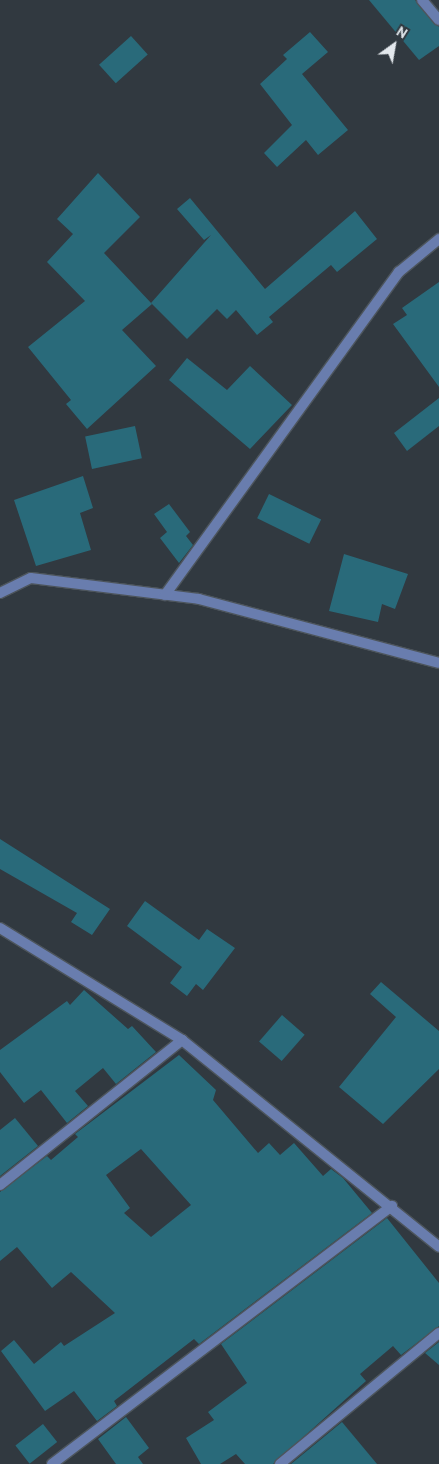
<!DOCTYPE html>
<style>
body{margin:0}
#map{position:relative;width:439px;height:1464px;overflow:hidden;background:#313940;font-family:"PT Sans",sans-serif}
div>[style]{position:absolute}
.building>*{inset:0;background:#296a7a;transform-origin:0 0}
.roads{filter:drop-shadow(1px 0 #4d555c) drop-shadow(-1px 0 #4d555c) drop-shadow(0 1px #4d555c) drop-shadow(0 -1px #4d555c)}
.minor>*{height:10px;margin:-5px;padding:0 5px;transform-origin:5px;border-radius:5px;background:#697dae}
.tertiary>*{height:10px;margin:-5px;padding:0 5px;transform-origin:5px;border-radius:5px;background:#697dae}
span{translate:-50% -50%;white-space:nowrap;text-align:center;line-height:1.15;-webkit-text-stroke:4px #313940;paint-order:stroke}
.north{position:absolute;left:369px;top:20px;width:50px;height:50px;-webkit-text-stroke:4px #313940;paint-order:stroke;rotate:32deg;font-size:14px;font-weight:700;line-height:20px;text-align:center;color:#e3e8ed}
.north::after{content:'';display:block;margin:auto;width:18px;height:22px;background:#e3e8ed;clip-path:polygon(50% 0,100% 100%,50% 72%,0 100%)}
</style>
<div id="map">
<div class="building">
<div style="clip-path:polygon(369px 0,415px 0,439px 27px,439px 46px,419px 60px)"></div>
<div style="clip-path:polygon(310px 32px,328px 52px,302px 74px,348px 130px,318px 155px,306px 140px,277px 167px,264px 153px,292px 125px,260px 84px,287px 59px,283px 55px)"></div>
<div style="left:131px;top:36px;width:25px;height:43px;rotate:48deg"></div>
<div style="clip-path:polygon(98px 173px,140px 217px,104px 253px,152px 304px,122px 330px,156px 366px,87px 429px,66px 404px,71px 400px,28px 347px,85px 301px,47px 262px,73px 234px,57px 219px)"></div>
<div style="clip-path:polygon(190px 198px,265px 289px,355px 211px,377px 239px,337px 272px,331px 265px,269px 317px,273px 322px,257px 335px,236px 310px,227px 319px,217px 309px,187px 339px,151px 303px,211px 235px,204px 240px,177px 209px)"></div>
<div style="clip-path:polygon(439px 282px,439px 387px,393px 324px,407px 315px,402px 308px)"></div>
<div style="clip-path:polygon(187px 358px,227px 390px,250px 366px,292px 405px,250px 449px,169px 380px)"></div>
<div style="clip-path:polygon(439px 398px,439px 426px,407px 451px,394px 433px)"></div>
<div style="left:135px;top:426px;width:33px;height:51px;rotate:78deg"></div>
<div style="clip-path:polygon(83px 476px,93px 508px,80px 513px,91px 550px,36px 566px,14px 500px)"></div>
<div style="left:269px;top:494px;width:58px;height:27px;rotate:26deg"></div>
<div style="clip-path:polygon(169px 504px,190px 532px,186px 536px,193px 545px,179px 563px,160px 538px,167px 532px,154px 514px)"></div>
<div style="clip-path:polygon(344px 554px,408px 574px,395px 609px,382px 604px,378px 622px,329px 611px)"></div>
<div style="clip-path:polygon(0 839px,110px 909px,92px 935px,71px 922px,77px 913px,0 869px)"></div>
<div style="clip-path:polygon(145px 901px,199px 940px,207px 929px,235px 948px,203px 990px,196px 984px,187px 996px,170px 983px,182px 967px,127px 926px)"></div>
<div style="clip-path:polygon(381px 982px,439px 1031px,439px 1069px,383px 1124px,339px 1087px,396px 1017px,370px 994px)"></div>
<div style="clip-path:polygon(84px 990px,128px 1029px,132px 1026px,156px 1052px,116px 1084px,103px 1068px,75px 1091px,88px 1106px,67px 1123px,41px 1090px,24px 1103px,0 1072px,0 1050px,67px 1001px,70px 1005px)"></div>
<div style="left:282px;top:1015px;width:30px;height:35px;rotate:41deg"></div>
<div style="clip-path:polygon(evenodd,179px 1055px,216px 1090px,213px 1100px,258px 1153px,269px 1143px,280px 1155px,294px 1143px,323px 1176px,331px 1169px,343px 1178px,372px 1213px,199px 1344px,194px 1339px,114px 1401px,117px 1406px,97px 1421px,74px 1391px,45px 1411px,1px 1351px,14px 1340px,34px 1364px,61px 1342px,64px 1346px,115px 1313px,71px 1272px,52px 1288px,17px 1247px,0 1261px,0 1192px,47px 1156px,51px 1160px,78px 1137px,75px 1134px,179px 1055px,141px 1149px,191px 1205px,151px 1237px,124px 1213px,130px 1208px,106px 1175px,141px 1149px)"></div>
<div style="clip-path:polygon(15px 1118px,38px 1146px,0 1176px,0 1130px)"></div>
<div style="clip-path:polygon(387px 1218px,439px 1283px,439px 1326px,401px 1355px,393px 1346px,360px 1374px,366px 1381px,273px 1464px,245px 1464px,236px 1454px,220px 1464px,201px 1464px,186px 1438px,214px 1420px,208px 1412px,247px 1383px,221px 1344px)"></div>
<div style="clip-path:polygon(439px 1342px,439px 1365px,425px 1353px)"></div>
<div style="clip-path:polygon(126px 1417px,149px 1448px,138px 1457px,143px 1464px,116px 1464px,98px 1439px)"></div>
<div style="clip-path:polygon(342px 1422px,377px 1464px,291px 1464px)"></div>
<div style="left:43px;top:1424px;width:23px;height:35px;rotate:52deg"></div>
</div>
<div class="roads">
<div class="minor">
<div style="left:422px;top:0;width:26px;rotate:50deg"></div>
<div style="left:0;top:593px;width:34px;rotate:-26deg"></div>
<div style="left:31px;top:578px;width:169px;rotate:7.1deg"></div>
<div style="left:199px;top:599px;width:248px;rotate:14.9deg"></div>
<div style="left:165px;top:595px;width:399px;rotate:-54.1deg"></div>
<div style="left:399px;top:272px;width:52px;rotate:-39.5deg"></div>
<div style="left:0;top:1185px;width:233px;rotate:-38.5deg"></div>
<div style="left:52px;top:1464px;width:427px;rotate:-37.2deg"></div>
<div style="left:280px;top:1464px;width:206px;rotate:-39.5deg"></div>
</div>
<div class="tertiary">
<div style="left:0;top:928px;width:214px;rotate:31.6deg"></div>
<div style="left:182px;top:1040px;width:330px;rotate:38.8deg"></div>
</div>
</div>
<div class="north">N</div>
</div>
